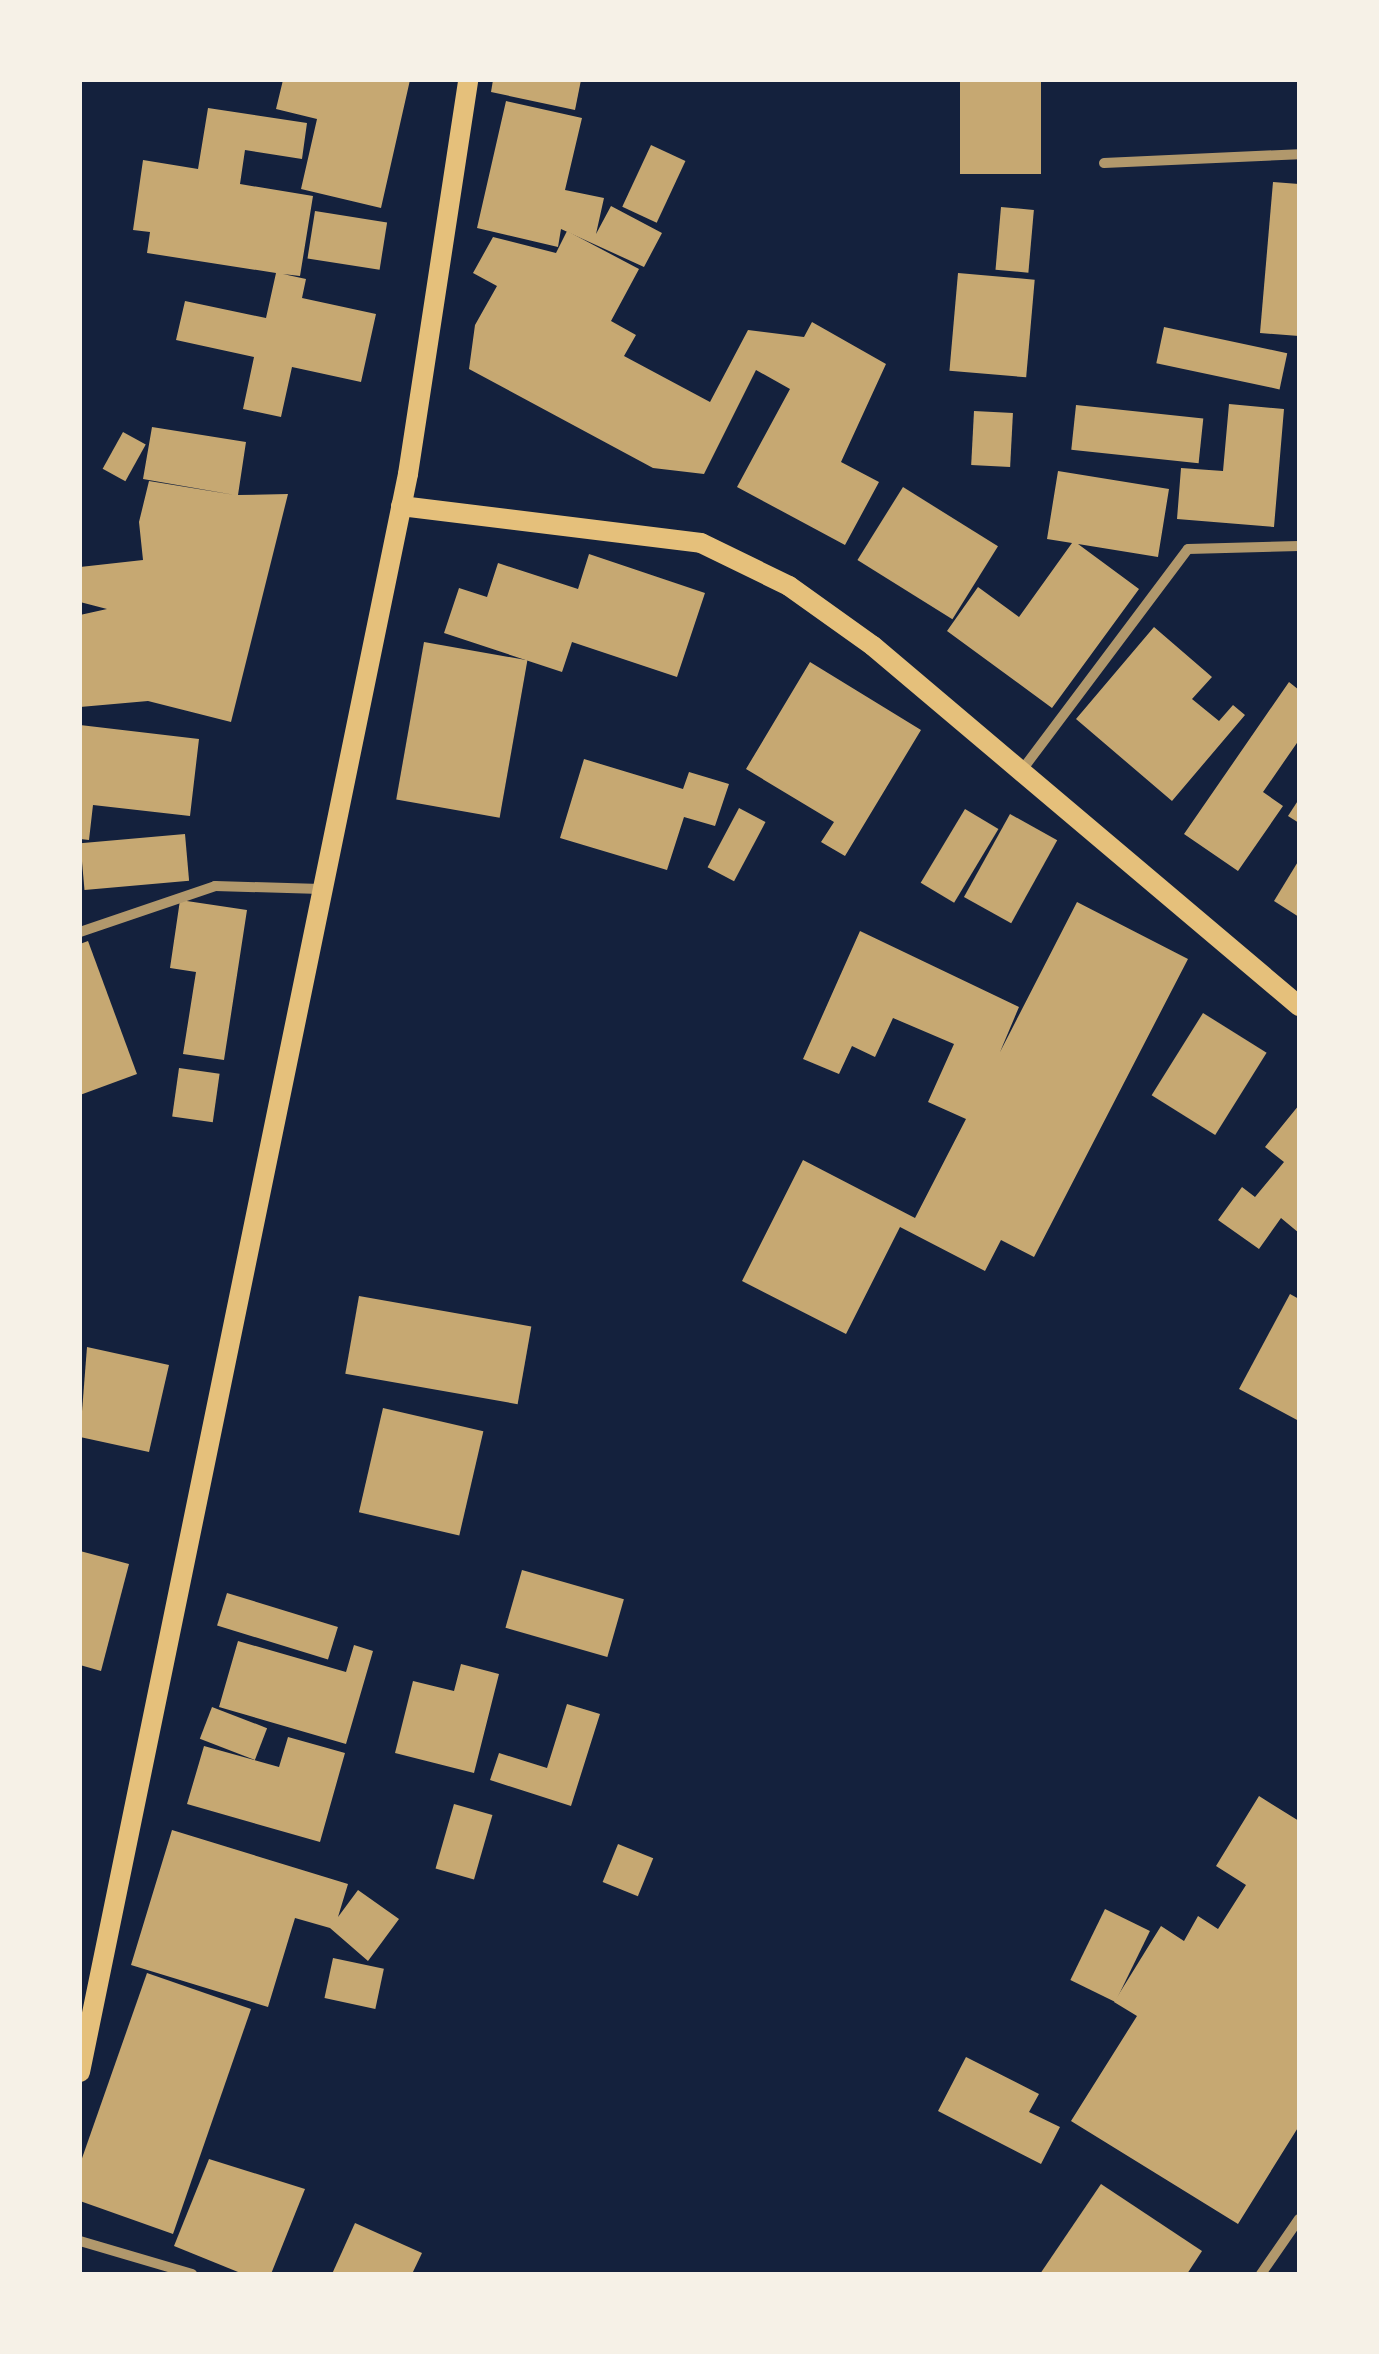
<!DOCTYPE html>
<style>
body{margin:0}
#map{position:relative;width:1379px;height:2354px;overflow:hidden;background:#14213d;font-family:"Open Sans",sans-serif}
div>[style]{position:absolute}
.building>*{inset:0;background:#c6a872;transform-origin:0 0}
.minor>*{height:10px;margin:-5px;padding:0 5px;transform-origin:5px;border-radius:5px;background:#b1986c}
.secondary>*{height:20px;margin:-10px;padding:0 10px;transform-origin:10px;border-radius:10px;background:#e5c07b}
span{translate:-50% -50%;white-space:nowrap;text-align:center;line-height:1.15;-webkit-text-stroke:10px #f6f1e7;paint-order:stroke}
.frame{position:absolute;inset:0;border:82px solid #f6f1e7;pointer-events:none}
</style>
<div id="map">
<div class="building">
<div style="clip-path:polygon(283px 80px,410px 80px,381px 208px,301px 189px,317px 119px,276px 109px)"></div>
<div style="clip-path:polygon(493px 80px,581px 80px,575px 110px,491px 92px)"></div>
<div style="left:960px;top:80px;width:81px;height:94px"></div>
<div style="clip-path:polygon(506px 101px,582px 118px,565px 190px,604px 198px,596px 234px,611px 206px,662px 233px,644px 267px,561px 229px,558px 247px,477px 228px)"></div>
<div style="clip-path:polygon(208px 108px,307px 123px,302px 159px,245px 150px,240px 184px,313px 196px,300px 276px,283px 274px,306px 279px,302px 298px,376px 314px,361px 382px,292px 367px,281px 417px,243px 409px,254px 357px,176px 340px,185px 301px,266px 318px,276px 273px,147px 253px,150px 232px,133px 230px,143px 160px,198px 169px)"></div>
<div style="left:651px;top:145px;width:38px;height:68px;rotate:25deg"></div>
<div style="clip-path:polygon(1273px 182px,1299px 184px,1299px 336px,1260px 333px)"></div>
<div style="left:1001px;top:207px;width:33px;height:63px;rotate:5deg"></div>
<div style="left:315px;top:211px;width:73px;height:48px;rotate:9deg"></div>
<div style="clip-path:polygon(567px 231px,639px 269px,611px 321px,636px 335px,624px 356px,710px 402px,748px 330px,804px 337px,812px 322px,886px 364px,841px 462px,879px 482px,845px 545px,737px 487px,790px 389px,756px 370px,704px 474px,653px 468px,469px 369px,475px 325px,497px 286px,473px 273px,493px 237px,556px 253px)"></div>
<div style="left:958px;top:273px;width:77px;height:98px;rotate:5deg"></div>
<div style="left:1164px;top:327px;width:126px;height:37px;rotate:12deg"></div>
<div style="clip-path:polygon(1229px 404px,1284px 409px,1274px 527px,1177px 519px,1181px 468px,1223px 471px)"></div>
<div style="left:1076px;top:405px;width:128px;height:45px;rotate:6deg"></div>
<div style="left:974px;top:411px;width:39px;height:54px;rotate:3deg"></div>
<div style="clip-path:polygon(152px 427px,246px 442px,238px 495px,288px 494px,231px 722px,148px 701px,80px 707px,80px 615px,107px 609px,80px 602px,80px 567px,143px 560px,139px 522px,149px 481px,235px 495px,143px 479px)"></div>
<div style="left:123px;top:432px;width:26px;height:42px;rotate:29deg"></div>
<div style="clip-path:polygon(1058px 471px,1169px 489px,1158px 557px,1078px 544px,1139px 589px,1052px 708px,947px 631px,978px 587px,1019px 617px,1072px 543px,1047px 539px)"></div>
<div style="left:903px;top:487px;width:112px;height:86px;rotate:32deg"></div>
<div style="clip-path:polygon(589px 554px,705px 593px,677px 677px,572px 642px,562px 672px,444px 633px,459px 588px,487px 597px,498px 563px,578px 589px)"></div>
<div style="clip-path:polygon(1154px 627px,1212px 677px,1192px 699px,1219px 721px,1233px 705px,1245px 715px,1172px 801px,1076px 719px)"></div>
<div style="left:424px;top:642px;width:105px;height:160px;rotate:10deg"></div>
<div style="clip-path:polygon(810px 662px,921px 730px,845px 856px,821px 842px,834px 822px,746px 769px)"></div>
<div style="clip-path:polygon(1289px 682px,1299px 690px,1299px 740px,1263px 792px,1283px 806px,1238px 871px,1184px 834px)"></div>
<div style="clip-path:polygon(80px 725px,199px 739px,190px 816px,93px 805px,89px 840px,80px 839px)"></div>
<div style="clip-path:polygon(584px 759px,683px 789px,689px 772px,729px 784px,715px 826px,684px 817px,667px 870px,560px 838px)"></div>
<div style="clip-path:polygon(1299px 799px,1299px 823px,1288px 816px)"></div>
<div style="left:739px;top:808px;width:30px;height:67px;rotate:28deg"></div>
<div style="left:965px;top:809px;width:39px;height:86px;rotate:31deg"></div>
<div style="left:1010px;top:814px;width:54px;height:95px;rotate:29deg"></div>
<div style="left:185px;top:834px;width:47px;height:105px;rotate:85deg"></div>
<div style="clip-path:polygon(1299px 860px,1299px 917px,1274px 901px)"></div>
<div style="clip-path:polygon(180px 900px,247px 910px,224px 1060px,183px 1054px,196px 972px,170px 968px)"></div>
<div style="clip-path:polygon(1077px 902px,1188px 959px,1034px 1257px,1001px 1240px,985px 1271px,900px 1227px,846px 1334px,742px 1281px,803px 1160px,915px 1218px,966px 1119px,928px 1102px,954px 1044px,893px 1018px,875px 1057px,852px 1046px,839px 1074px,803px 1059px,860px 931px,1019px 1007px,1000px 1052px)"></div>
<div style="clip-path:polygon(88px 941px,137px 1074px,80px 1095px,80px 944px)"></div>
<div style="left:1203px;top:1013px;width:75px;height:97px;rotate:32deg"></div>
<div style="left:179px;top:1068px;width:41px;height:49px;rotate:8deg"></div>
<div style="clip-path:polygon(1299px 1105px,1299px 1233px,1281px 1218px,1259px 1249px,1218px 1220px,1242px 1187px,1255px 1197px,1284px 1162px,1265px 1147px)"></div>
<div style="clip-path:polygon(1290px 1294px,1299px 1299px,1299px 1421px,1239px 1389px)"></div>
<div style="left:359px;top:1296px;width:175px;height:79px;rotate:10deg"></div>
<div style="clip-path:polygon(87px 1347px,169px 1365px,149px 1452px,80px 1437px)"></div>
<div style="left:383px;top:1408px;width:103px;height:107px;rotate:13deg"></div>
<div style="clip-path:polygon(80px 1551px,129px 1564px,101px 1671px,80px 1665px)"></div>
<div style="left:522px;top:1570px;width:106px;height:60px;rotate:16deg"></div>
<div style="left:227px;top:1593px;width:116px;height:34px;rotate:17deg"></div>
<div style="clip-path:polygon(238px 1641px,346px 1672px,354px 1645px,373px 1651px,346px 1744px,219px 1707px)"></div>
<div style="clip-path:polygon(461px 1664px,499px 1674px,474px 1773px,395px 1753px,413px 1681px,454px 1691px)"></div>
<div style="clip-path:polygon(567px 1704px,600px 1714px,571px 1806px,490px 1780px,499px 1753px,547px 1768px)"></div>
<div style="left:212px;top:1707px;width:59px;height:34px;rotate:21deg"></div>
<div style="clip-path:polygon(288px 1737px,345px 1753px,320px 1842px,187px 1804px,204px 1746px,279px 1767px)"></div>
<div style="clip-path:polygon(1259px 1796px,1299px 1821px,1299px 2126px,1238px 2224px,1071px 2121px,1137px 2016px,1114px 2002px,1161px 1926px,1184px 1941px,1198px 1916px,1218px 1929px,1246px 1885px,1216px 1866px)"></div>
<div style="left:454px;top:1804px;width:40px;height:67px;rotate:16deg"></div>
<div style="clip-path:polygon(172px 1830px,348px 1884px,338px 1917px,358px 1890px,399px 1919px,368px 1961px,330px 1928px,295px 1918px,268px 2007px,131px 1965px)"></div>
<div style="left:618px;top:1844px;width:38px;height:41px;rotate:22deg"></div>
<div style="left:1105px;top:1909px;width:50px;height:79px;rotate:26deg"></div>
<div style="left:333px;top:1958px;width:52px;height:41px;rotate:12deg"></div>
<div style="clip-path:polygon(147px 1973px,251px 2009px,173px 2234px,80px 2201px,80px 2164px)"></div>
<div style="clip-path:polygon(966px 2057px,1039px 2094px,1029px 2112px,1060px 2127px,1041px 2164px,938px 2111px)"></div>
<div style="clip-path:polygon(209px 2159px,305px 2189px,271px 2274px,243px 2274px,174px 2246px)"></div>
<div style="clip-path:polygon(1101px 2184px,1202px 2251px,1187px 2274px,1040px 2274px)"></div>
<div style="clip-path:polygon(355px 2223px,422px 2253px,412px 2274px,332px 2274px)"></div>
</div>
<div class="minor">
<div style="left:1104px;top:163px;width:195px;rotate:-2.6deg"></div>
<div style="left:1022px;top:770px;width:276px;rotate:-53.1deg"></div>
<div style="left:1188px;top:549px;width:111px;rotate:-1.5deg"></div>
<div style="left:80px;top:932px;width:143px;rotate:-18.8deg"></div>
<div style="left:215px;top:886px;width:106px;rotate:1.6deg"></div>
<div style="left:80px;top:2241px;width:117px;rotate:16.4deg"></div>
<div style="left:1261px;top:2274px;width:67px;rotate:-55.4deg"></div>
</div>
<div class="secondary">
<div style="left:401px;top:506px;width:302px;rotate:7deg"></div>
<div style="left:701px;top:543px;width:98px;rotate:26deg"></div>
<div style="left:789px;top:586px;width:103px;rotate:35.5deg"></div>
<div style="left:873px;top:646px;width:558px;rotate:40.2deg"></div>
<div style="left:80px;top:2072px;width:1631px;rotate:-78.4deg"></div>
<div style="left:408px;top:474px;width:399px;rotate:-81.3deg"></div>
</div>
<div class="frame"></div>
</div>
